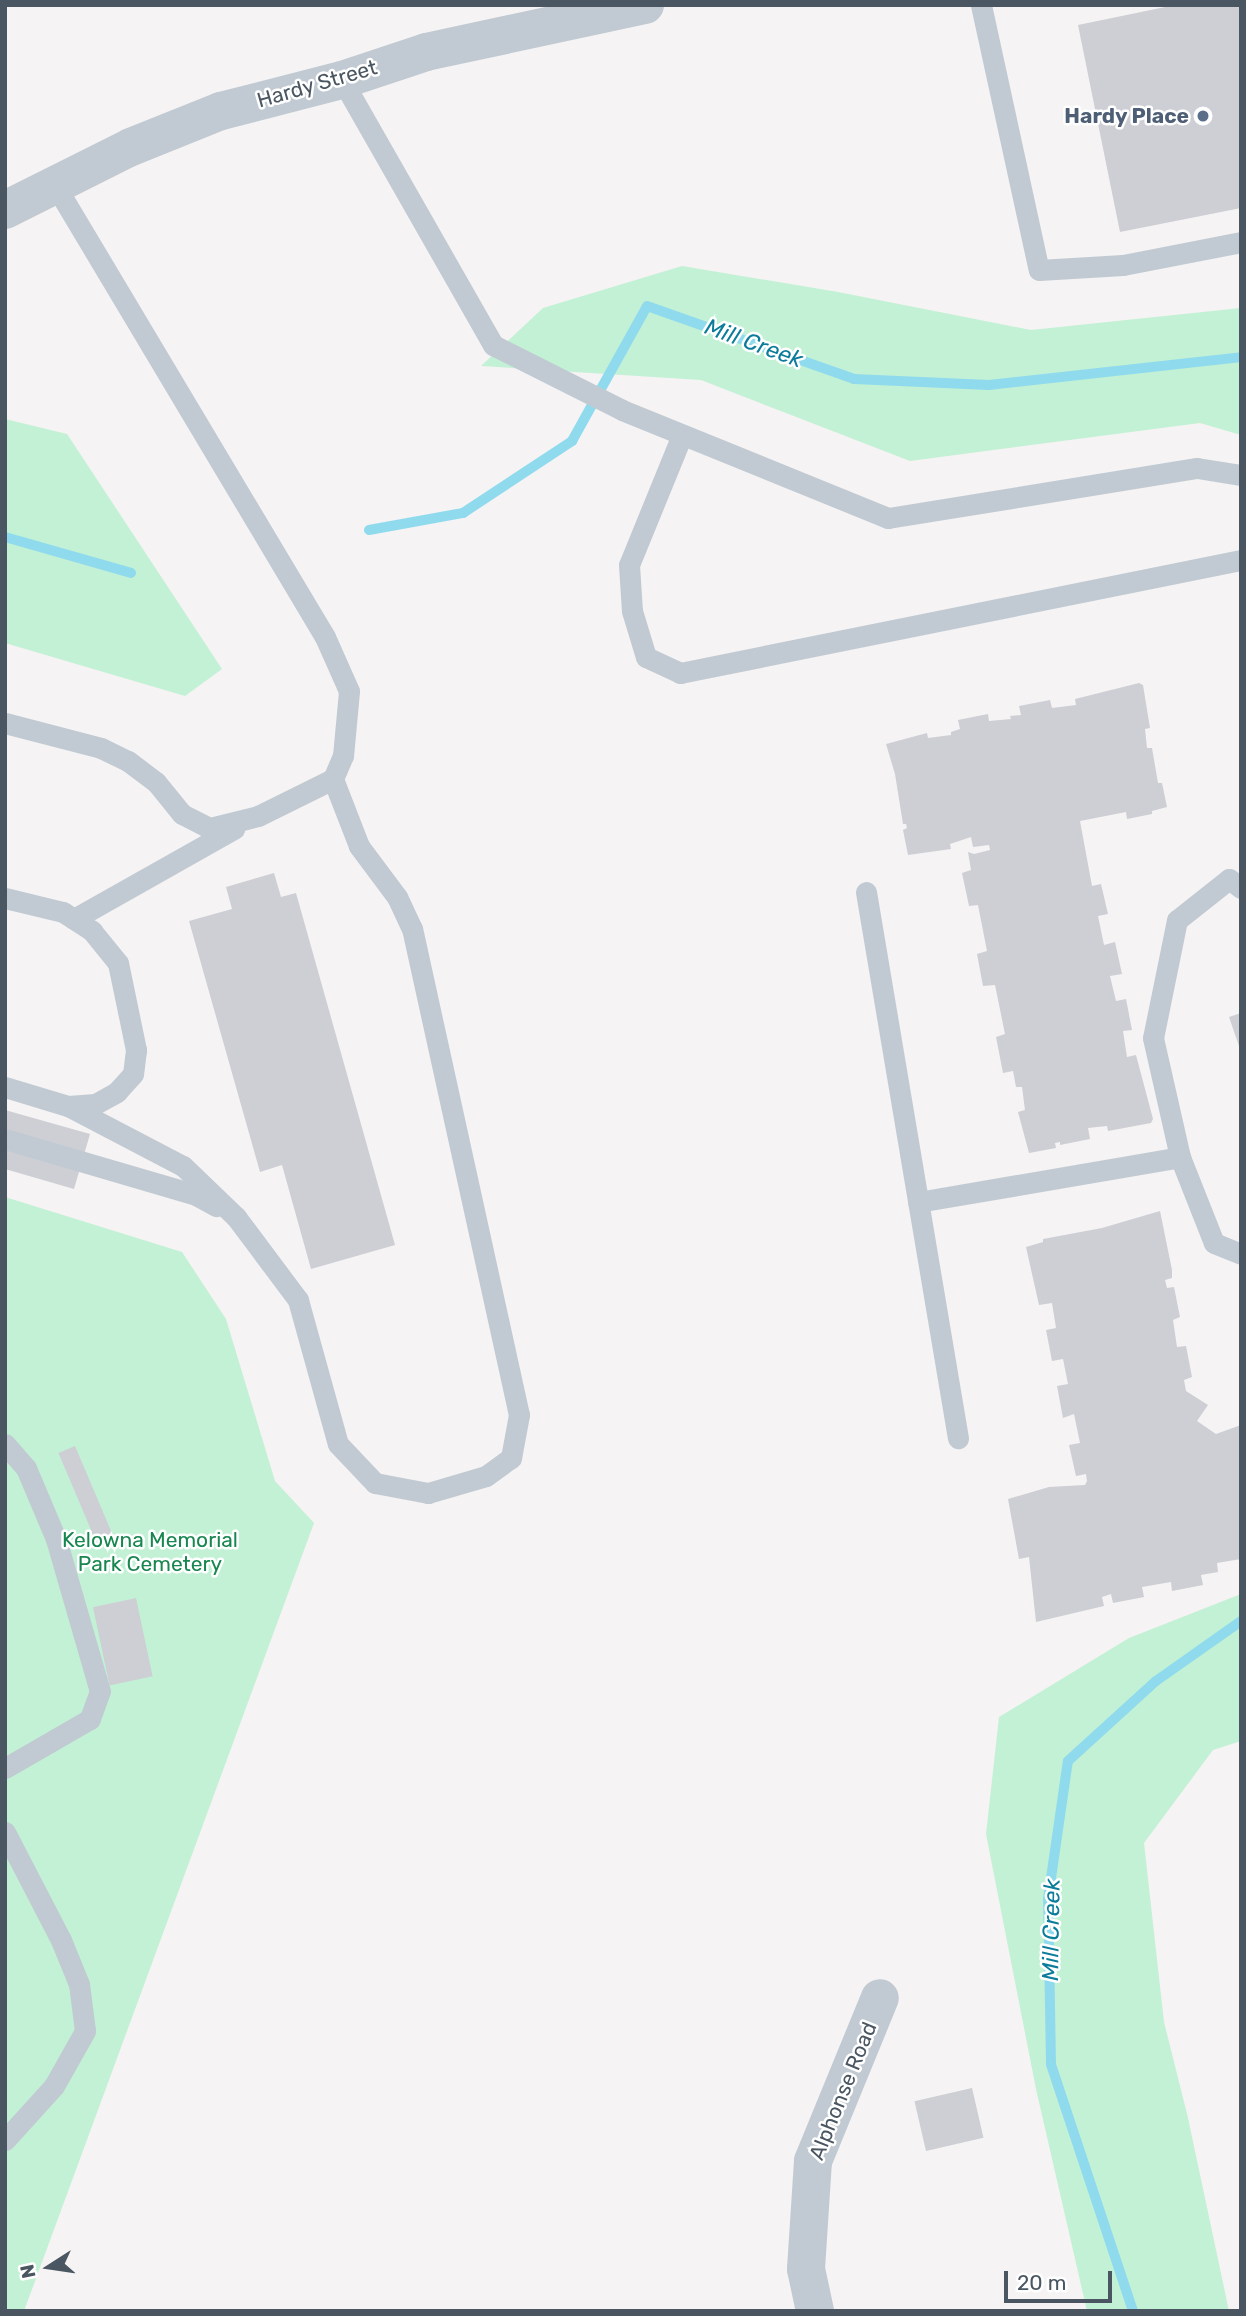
<!DOCTYPE html>
<style>
body{margin:0}
#map{position:relative;width:1246px;height:2316px;overflow:hidden;background:#f5f3f3;font-family:Rubik,sans-serif}
div>[style]{position:absolute}
.green>*{inset:0;background:#c3f1d5}
.stream>*{height:10px;margin:-5px;padding:0 5px;transform-origin:5px;border-radius:5px;background:#90daee}
.building>*{inset:0;background:#cdcfd5;transform-origin:0 0}
.service>*{height:21px;margin:-10.5px;padding:0 10.5px;transform-origin:10.5px;border-radius:10.5px;background:#c1cad2}
.minor>*{height:38px;margin:-19px;padding:0 19px;transform-origin:19px;border-radius:19px;background:#c1cad2}
.dots>*{width:19px;height:19px;translate:-50% -50%;box-sizing:border-box;border:4px solid #fff;border-radius:50%}
span{translate:-50% -50%;white-space:nowrap;text-align:center;line-height:1.15;-webkit-text-stroke:5px #fff;paint-order:stroke}
.street-label{font-size:21px;color:#4a5661}
.service-label{font-size:21px;color:#4e5e75;font-weight:700}
.right{translate:-100% -50%;text-align:right}
.park-label{font-size:21px;color:#17864f}
.water-label{font-size:23px;color:#0c7c9b;font-style:italic}
.frame{position:absolute;inset:0;border:7px solid #4a5661;pointer-events:none}
.north{position:absolute;left:14px;top:2232px;width:70px;height:70px;-webkit-text-stroke:5px #fff;paint-order:stroke;rotate:258deg;font-size:19px;font-weight:700;line-height:28px;text-align:center;color:#4a5661}
.north::after{content:'';display:block;margin:auto;width:24px;height:32px;background:#4a5661;clip-path:polygon(50% 0,100% 100%,50% 72%,0 100%)}
.scale{position:absolute;left:1004px;top:2271px;width:108px;height:32px;box-sizing:border-box;border:4px solid #4a5661;border-top:0;padding-left:9px;font-size:21px;line-height:24px;white-space:nowrap;color:#4a5661;-webkit-text-stroke:5px #fff;paint-order:stroke}
</style>
<div id="map">
<div class="green">
<div style="clip-path:polygon(682px 266px,838px 292px,1031px 330px,1241px 308px,1241px 435px,1200px 423px,910px 461px,701px 380px,481px 366px,543px 308px)"></div>
<div style="clip-path:polygon(5px 419px,67px 434px,222px 669px,185px 696px,5px 643px)"></div>
<div style="clip-path:polygon(5px 1197px,182px 1252px,226px 1319px,275px 1481px,314px 1523px,24px 2311px,5px 2311px)"></div>
<div style="clip-path:polygon(1241px 1594px,1241px 1741px,1213px 1750px,1144px 1843px,1164px 2022px,1188px 2118px,1229px 2311px,1087px 2311px,1036px 2089px,986px 1834px,999px 1717px,1129px 1638px)"></div>
</div>
<div class="stream">
<div style="left:369px;top:530px;width:96px;rotate:-10.3deg"></div>
<div style="left:463px;top:513px;width:131px;rotate:-33.4deg"></div>
<div style="left:572px;top:441px;width:154px;rotate:-60.9deg"></div>
<div style="left:647px;top:306px;width:219px;rotate:19.4deg"></div>
<div style="left:854px;top:379px;width:135px;rotate:2.5deg"></div>
<div style="left:989px;top:385px;width:254px;rotate:-6.3deg"></div>
<div style="left:5px;top:537px;width:131px;rotate:15.9deg"></div>
<div style="left:1133px;top:2311px;width:260px;rotate:-108.4deg"></div>
<div style="left:1051px;top:2064px;width:165px;rotate:-91deg"></div>
<div style="left:1048px;top:1899px;width:139px;rotate:-81.8deg"></div>
<div style="left:1068px;top:1761px;width:119px;rotate:-42.3deg"></div>
<div style="left:1156px;top:1681px;width:104px;rotate:-35.2deg"></div>
</div>
<div class="building">
<div style="clip-path:polygon(1175px 5px,1241px 5px,1241px 208px,1120px 232px,1078px 25px)"></div>
<div style="clip-path:polygon(1139px 683px,1143px 685px,1150px 728px,1145px 729px,1147px 748px,1152px 748px,1158px 783px,1162px 783px,1167px 807px,1152px 811px,1152px 814px,1127px 819px,1126px 812px,1080px 821px,1092px 886px,1101px 884px,1108px 914px,1098px 916px,1104px 945px,1115px 942px,1122px 974px,1110px 976px,1116px 1001px,1126px 999px,1132px 1030px,1123px 1031px,1127px 1057px,1136px 1055px,1153px 1119px,1151px 1123px,1108px 1131px,1107px 1126px,1088px 1128px,1090px 1139px,1060px 1145px,1060px 1142px,1055px 1143px,1056px 1148px,1029px 1153px,1018px 1112px,1025px 1110px,1022px 1087px,1016px 1087px,1013px 1071px,1003px 1073px,996px 1037px,1005px 1034px,995px 985px,983px 986px,977px 954px,987px 951px,978px 905px,969px 906px,962px 873px,971px 870px,968px 852px,974px 854px,990px 850px,989px 845px,973px 847px,971px 837px,950px 844px,951px 849px,908px 855px,903px 830px,907px 828px,906px 824px,903px 824px,895px 774px,886px 744px,927px 733px,928px 738px,951px 735px,951px 732px,960px 729px,958px 720px,988px 714px,989px 721px,1011px 719px,1010px 716px,1021px 715px,1019px 706px,1050px 700px,1052px 708px,1076px 705px,1075px 699px)"></div>
<div style="clip-path:polygon(274px 873px,281px 897px,296px 893px,395px 1245px,311px 1269px,282px 1165px,260px 1172px,189px 921px,232px 909px,226px 887px)"></div>
<div style="clip-path:polygon(1241px 1013px,1241px 1049px,1240px 1049px,1229px 1017px)"></div>
<div style="clip-path:polygon(5px 1110px,90px 1134px,74px 1189px,5px 1169px)"></div>
<div style="clip-path:polygon(1160px 1211px,1172px 1270px,1172px 1278px,1165px 1280px,1167px 1288px,1174px 1287px,1180px 1317px,1173px 1320px,1177px 1347px,1186px 1346px,1192px 1377px,1184px 1380px,1186px 1391px,1208px 1405px,1197px 1421px,1216px 1434px,1241px 1425px,1241px 1559px,1217px 1563px,1218px 1572px,1201px 1575px,1203px 1585px,1172px 1591px,1171px 1582px,1142px 1587px,1144px 1597px,1113px 1603px,1111px 1594px,1102px 1597px,1104px 1606px,1036px 1622px,1029px 1557px,1019px 1559px,1008px 1499px,1049px 1487px,1085px 1485px,1087px 1481px,1086px 1474px,1076px 1476px,1069px 1445px,1080px 1443px,1074px 1414px,1063px 1418px,1057px 1386px,1068px 1384px,1063px 1359px,1052px 1361px,1046px 1330px,1056px 1328px,1052px 1303px,1039px 1305px,1026px 1247px,1043px 1242px,1043px 1239px,1102px 1228px)"></div>
<div style="left:75px;top:1446px;width:99px;height:18px;rotate:67deg"></div>
<div style="left:136px;top:1598px;width:80px;height:44px;rotate:78deg"></div>
<div style="left:972px;top:2088px;width:51px;height:59px;rotate:77deg"></div>
</div>
<div class="service">
<div style="left:981px;top:5px;width:271px;rotate:77.7deg"></div>
<div style="left:1039px;top:270px;width:84px;rotate:-3.4deg"></div>
<div style="left:1123px;top:265px;width:120px;rotate:-11deg"></div>
<div style="left:342px;top:80px;width:305px;rotate:60.3deg"></div>
<div style="left:493px;top:345px;width:144px;rotate:26.7deg"></div>
<div style="left:622px;top:410px;width:287px;rotate:22.1deg"></div>
<div style="left:888px;top:518px;width:313px;rotate:-9.2deg"></div>
<div style="left:1197px;top:468px;width:45px;rotate:9deg"></div>
<div style="left:682px;top:435px;width:140px;rotate:112.2deg"></div>
<div style="left:629px;top:565px;width:46px;rotate:86.3deg"></div>
<div style="left:632px;top:611px;width:48px;rotate:73.1deg"></div>
<div style="left:646px;top:657px;width:38px;rotate:25deg"></div>
<div style="left:680px;top:673px;width:572px;rotate:-11.39deg"></div>
<div style="left:5px;top:723px;width:99px;rotate:14.6deg"></div>
<div style="left:101px;top:748px;width:30px;rotate:26deg"></div>
<div style="left:128px;top:761px;width:35px;rotate:37deg"></div>
<div style="left:156px;top:782px;width:41px;rotate:50.9deg"></div>
<div style="left:182px;top:814px;width:31px;rotate:27deg"></div>
<div style="left:210px;top:828px;width:49px;rotate:-14deg"></div>
<div style="left:258px;top:816px;width:84px;rotate:-26.3deg"></div>
<div style="left:333px;top:779px;width:25px;rotate:-67deg"></div>
<div style="left:343px;top:756px;width:65px;rotate:-84.7deg"></div>
<div style="left:349px;top:691px;width:59px;rotate:-114deg"></div>
<div style="left:325px;top:637px;width:527px;rotate:-120.85deg"></div>
<div style="left:1241px;top:888px;width:15px;rotate:-143deg"></div>
<div style="left:1229px;top:879px;width:66px;rotate:141.7deg"></div>
<div style="left:1177px;top:920px;width:120px;rotate:101.5deg"></div>
<div style="left:1153px;top:1038px;width:122px;rotate:77.2deg"></div>
<div style="left:1180px;top:1157px;width:92px;rotate:68.4deg"></div>
<div style="left:1214px;top:1243px;width:29px;rotate:22deg"></div>
<div style="left:866px;top:892px;width:554px;rotate:80.44deg"></div>
<div style="left:5px;top:898px;width:60px;rotate:13.6deg"></div>
<div style="left:63px;top:912px;width:35px;rotate:33deg"></div>
<div style="left:92px;top:931px;width:41px;rotate:50.9deg"></div>
<div style="left:118px;top:963px;width:89px;rotate:78.3deg"></div>
<div style="left:136px;top:1050px;width:24px;rotate:97deg"></div>
<div style="left:133px;top:1074px;width:24px;rotate:132deg"></div>
<div style="left:117px;top:1092px;width:25px;rotate:151deg"></div>
<div style="left:95px;top:1104px;width:27px;rotate:176deg"></div>
<div style="left:74px;top:919px;width:184px;rotate:-29.4deg"></div>
<div style="left:5px;top:1087px;width:66px;rotate:16.8deg"></div>
<div style="left:68px;top:1106px;width:130px;rotate:27.6deg"></div>
<div style="left:183px;top:1166px;width:74px;rotate:43.9deg"></div>
<div style="left:236px;top:1217px;width:104px;rotate:53.2deg"></div>
<div style="left:298px;top:1300px;width:149px;rotate:74.5deg"></div>
<div style="left:338px;top:1444px;width:54px;rotate:46.5deg"></div>
<div style="left:375px;top:1483px;width:54px;rotate:10.7deg"></div>
<div style="left:428px;top:1493px;width:60px;rotate:-16.3deg"></div>
<div style="left:486px;top:1476px;width:31px;rotate:-36deg"></div>
<div style="left:511px;top:1458px;width:44px;rotate:-79.5deg"></div>
<div style="left:519px;top:1415px;width:498px;rotate:-102.4deg"></div>
<div style="left:412px;top:929px;width:35px;rotate:-115deg"></div>
<div style="left:397px;top:897px;width:64px;rotate:-126.7deg"></div>
<div style="left:359px;top:846px;width:72px;rotate:-111.2deg"></div>
<div style="left:5px;top:1139px;width:199px;rotate:16.3deg"></div>
<div style="left:196px;top:1195px;width:23px;rotate:29deg"></div>
<div style="left:918px;top:1202px;width:266px;rotate:-9.7deg"></div>
<div style="left:5px;top:1444px;width:32px;rotate:49deg"></div>
<div style="left:26px;top:1468px;width:77px;rotate:67.1deg"></div>
<div style="left:56px;top:1539px;width:158px;rotate:73.9deg"></div>
<div style="left:100px;top:1691px;width:30px;rotate:110deg"></div>
<div style="left:90px;top:1719px;width:98px;rotate:150deg"></div>
<div style="left:5px;top:1832px;width:122px;rotate:62.6deg"></div>
<div style="left:61px;top:1940px;width:48px;rotate:67.8deg"></div>
<div style="left:79px;top:1984px;width:47px;rotate:82.7deg"></div>
<div style="left:85px;top:2031px;width:63px;rotate:119.4deg"></div>
<div style="left:54px;top:2086px;width:73px;rotate:132.2deg"></div>
</div>
<div class="minor">
<div style="left:5px;top:210px;width:141px;rotate:-26.6deg"></div>
<div style="left:131px;top:147px;width:97px;rotate:-21.8deg"></div>
<div style="left:221px;top:111px;width:125px;rotate:-14.4deg"></div>
<div style="left:342px;top:80px;width:89px;rotate:-18.4deg"></div>
<div style="left:426px;top:52px;width:224px;rotate:-12.1deg"></div>
<div style="left:815px;top:2311px;width:43px;rotate:-102.1deg"></div>
<div style="left:806px;top:2269px;width:108px;rotate:-86.3deg"></div>
<div style="left:813px;top:2161px;width:176px;rotate:-67.7deg"></div>
</div>
<div class="dots">
<div style="left:1203px;top:116px;background:#5c6f8a"></div>
</div>
<div class="street-label">
<span style="left:317px;top:84px;rotate:-16deg">Hardy Street</span>
<span style="left:843px;top:2091px;rotate:-68deg">Alphonse Road</span>
</div>
<div class="service-label">
<span class="right" style="left:1189px;top:116px">Hardy Place</span>
</div>
<div class="park-label">
<span style="left:150px;top:1552px">Kelowna Memorial<br>Park Cemetery</span>
</div>
<div class="water-label">
<span style="left:754px;top:343px;rotate:20deg">Mill Creek</span>
<span style="left:1051px;top:1930px;rotate:-89deg">Mill Creek</span>
</div>
<div class="frame"></div>
<div class="north">N</div>
<div class="scale">20 m</div>
</div>
